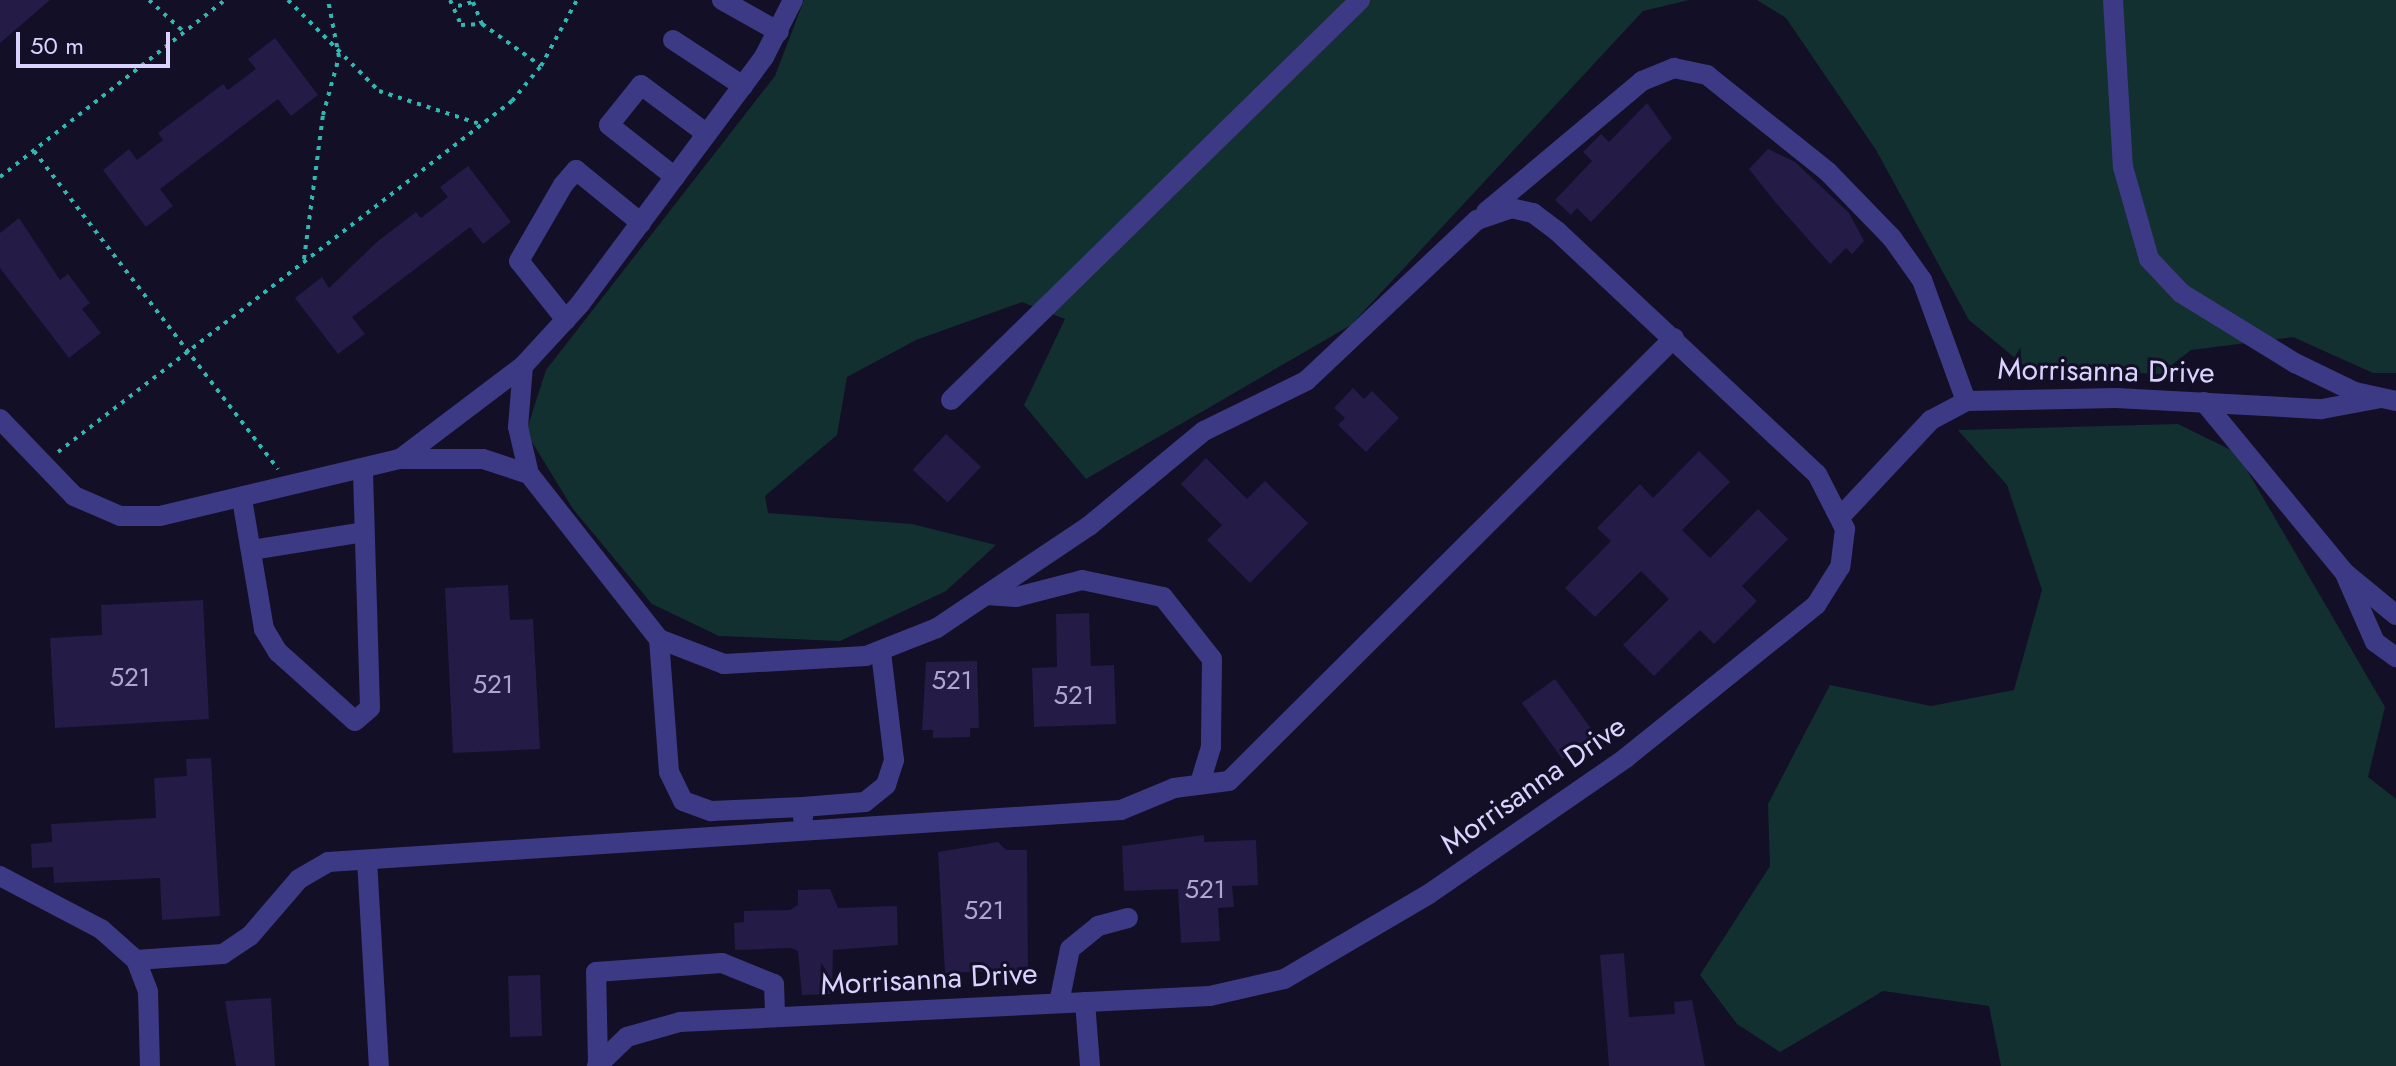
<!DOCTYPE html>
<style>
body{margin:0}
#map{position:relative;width:2396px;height:1066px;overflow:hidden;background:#130f26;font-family:Jost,sans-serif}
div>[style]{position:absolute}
.green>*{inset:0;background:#12302f}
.building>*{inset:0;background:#241b47;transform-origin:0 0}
.path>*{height:4px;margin-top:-2px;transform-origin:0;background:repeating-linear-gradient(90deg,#2fb8b0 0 4px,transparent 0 10px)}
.minor>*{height:20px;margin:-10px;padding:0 10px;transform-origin:10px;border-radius:10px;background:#3d3a85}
span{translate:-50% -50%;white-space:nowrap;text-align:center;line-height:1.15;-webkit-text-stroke:6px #130f26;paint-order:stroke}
.number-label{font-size:26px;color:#aca6d1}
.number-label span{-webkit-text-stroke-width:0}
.street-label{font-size:30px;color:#d9d4ff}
.scale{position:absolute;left:16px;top:32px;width:154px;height:36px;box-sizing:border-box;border:4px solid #d9d4ff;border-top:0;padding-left:10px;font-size:24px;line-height:28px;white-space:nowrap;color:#d9d4ff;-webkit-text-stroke:6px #130f26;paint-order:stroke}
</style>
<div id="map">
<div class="green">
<div style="clip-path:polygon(804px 0,1689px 0,1643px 11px,1351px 325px,1086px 479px,1024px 405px,1065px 319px,1022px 302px,916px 340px,847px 377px,837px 435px,765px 496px,768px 513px,912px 524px,996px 545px,946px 591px,840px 641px,719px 636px,652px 604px,573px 509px,526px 432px,546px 370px,775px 76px)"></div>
<div style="clip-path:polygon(1757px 0,2396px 0,2396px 373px,2373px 373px,2293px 337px,2191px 350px,2160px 374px,2027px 368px,1969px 320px,1876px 150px,1786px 18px)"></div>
<div style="clip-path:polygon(2178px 424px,2237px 453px,2385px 707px,2368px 777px,2396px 799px,2396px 1066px,2001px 1066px,1989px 1006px,1883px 991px,1780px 1052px,1737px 1024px,1700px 975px,1770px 866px,1768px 804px,1830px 685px,1931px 706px,2014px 690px,2042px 590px,2007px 485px,1958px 430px)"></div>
</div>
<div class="building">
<div style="clip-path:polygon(0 0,50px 0,0 43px)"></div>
<div style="clip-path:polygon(275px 38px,318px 95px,291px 116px,278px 99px,160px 189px,173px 206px,146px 227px,103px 170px,129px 149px,137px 160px,163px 140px,158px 133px,223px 84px,228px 90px,256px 69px,248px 59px)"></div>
<div style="clip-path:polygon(1647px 103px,1672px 138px,1591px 222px,1577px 208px,1571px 215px,1555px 200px,1592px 161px,1583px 152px,1601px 134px,1609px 142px)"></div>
<div style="clip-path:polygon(1768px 149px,1795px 162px,1849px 213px,1864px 241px,1852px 254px,1846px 248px,1830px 264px,1776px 203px,1749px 169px)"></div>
<div style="clip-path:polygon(468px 166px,511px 222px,483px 244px,470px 227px,444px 247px,352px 317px,365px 334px,338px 354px,295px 298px,322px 277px,329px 288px,378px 241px,416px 212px,421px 218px,448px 197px,440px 187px)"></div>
<div style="clip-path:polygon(19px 218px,60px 280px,68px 274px,90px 303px,82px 309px,101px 333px,69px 358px,0 268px,0 233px)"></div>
<div style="clip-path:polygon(1353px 388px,1364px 399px,1372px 391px,1399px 418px,1366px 452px,1338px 425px,1345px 418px,1334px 408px)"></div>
<div style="left:946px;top:434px;width:48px;height:49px;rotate:43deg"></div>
<div style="clip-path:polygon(1699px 451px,1730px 482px,1682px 530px,1710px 558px,1758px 509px,1788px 539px,1742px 586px,1757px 601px,1714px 644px,1700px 630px,1654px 676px,1623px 645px,1669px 599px,1641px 571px,1595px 617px,1565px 588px,1611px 541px,1597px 528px,1640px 484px,1653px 498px)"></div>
<div style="clip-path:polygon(1206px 458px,1247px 499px,1265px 481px,1308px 523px,1250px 583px,1207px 540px,1222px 525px,1181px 484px)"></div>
<div style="clip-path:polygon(508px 585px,510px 620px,533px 619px,540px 749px,453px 753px,445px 588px)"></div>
<div style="clip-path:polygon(203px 600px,209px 719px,55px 728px,50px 638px,102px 635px,101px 605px)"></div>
<div style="clip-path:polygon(1089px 613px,1091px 666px,1114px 665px,1116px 724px,1034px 727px,1032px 668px,1057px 667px,1056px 614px)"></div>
<div style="clip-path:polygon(977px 661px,979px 728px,970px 728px,970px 737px,933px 738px,933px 730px,922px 730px,926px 662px)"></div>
<div style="left:1555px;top:679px;width:69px;height:41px;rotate:54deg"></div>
<div style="clip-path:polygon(211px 758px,220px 916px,162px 920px,160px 878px,54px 883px,53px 867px,32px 868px,31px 844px,52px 842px,51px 824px,156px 818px,154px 778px,187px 776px,186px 759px)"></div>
<div style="clip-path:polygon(1204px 835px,1204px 842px,1256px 840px,1258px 885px,1232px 886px,1234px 907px,1218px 908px,1220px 941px,1181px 943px,1178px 889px,1124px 891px,1122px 846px)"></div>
<div style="clip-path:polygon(998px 842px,1006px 850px,1027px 850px,1028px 970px,945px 973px,938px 852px)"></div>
<div style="clip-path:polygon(830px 889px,838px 908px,897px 906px,898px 945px,833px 950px,832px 994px,802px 995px,798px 951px,791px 948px,735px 950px,734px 923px,744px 922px,744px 911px,790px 910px,798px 905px,798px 890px)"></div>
<div style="clip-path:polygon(1624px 953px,1629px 1017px,1675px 1014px,1674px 1002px,1692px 1000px,1705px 1066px,1609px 1066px,1600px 955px)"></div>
<div style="left:540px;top:975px;width:61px;height:32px;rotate:88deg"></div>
<div style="clip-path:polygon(271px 998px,275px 1066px,236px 1066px,225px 1001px)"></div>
</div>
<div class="path">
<div style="left:149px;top:0;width:47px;rotate:42.4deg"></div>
<div style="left:288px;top:0;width:129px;rotate:45deg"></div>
<div style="left:379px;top:91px;width:109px;rotate:18.1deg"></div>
<div style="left:450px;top:0;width:27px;rotate:66deg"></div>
<div style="left:461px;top:25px;width:21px;rotate:-3deg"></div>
<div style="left:482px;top:24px;width:72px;rotate:35.4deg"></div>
<div style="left:458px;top:6px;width:16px;rotate:-15deg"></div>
<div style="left:473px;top:2px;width:24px;rotate:68deg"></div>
<div style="left:34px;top:151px;width:401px;rotate:52.5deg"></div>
<div style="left:0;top:177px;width:286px;rotate:-38.2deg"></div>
<div style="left:304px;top:259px;width:145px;rotate:-82.5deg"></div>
<div style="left:323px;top:115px;width:60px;rotate:-74.6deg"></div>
<div style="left:339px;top:57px;width:58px;rotate:-100.9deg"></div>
<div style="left:58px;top:452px;width:574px;rotate:-37.71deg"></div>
<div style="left:512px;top:101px;width:45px;rotate:-50.4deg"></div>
<div style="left:541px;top:66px;width:75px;rotate:-61.4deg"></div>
</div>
<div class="minor">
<div style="left:722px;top:0;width:65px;rotate:29.3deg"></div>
<div style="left:2113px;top:0;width:167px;rotate:86.6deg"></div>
<div style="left:2123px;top:167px;width:96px;rotate:74.2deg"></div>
<div style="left:2149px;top:259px;width:47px;rotate:46.7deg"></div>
<div style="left:2181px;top:293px;width:134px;rotate:31.6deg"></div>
<div style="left:2295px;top:363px;width:67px;rotate:25.8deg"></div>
<div style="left:2355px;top:392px;width:42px;rotate:12.4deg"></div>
<div style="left:673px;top:40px;width:84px;rotate:33.3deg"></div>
<div style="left:675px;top:177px;width:84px;rotate:-141.8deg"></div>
<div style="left:609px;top:125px;width:51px;rotate:-51.3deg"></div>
<div style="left:641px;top:85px;width:82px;rotate:36.6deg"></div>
<div style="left:1486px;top:212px;width:204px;rotate:-40deg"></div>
<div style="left:1642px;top:81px;width:35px;rotate:-22deg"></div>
<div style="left:1674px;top:68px;width:34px;rotate:12deg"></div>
<div style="left:1707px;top:75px;width:155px;rotate:38.7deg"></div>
<div style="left:1828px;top:172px;width:92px;rotate:45.9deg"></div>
<div style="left:1892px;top:238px;width:52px;rotate:54.5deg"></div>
<div style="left:1922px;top:280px;width:129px;rotate:70deg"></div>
<div style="left:566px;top:320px;width:75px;rotate:-128.5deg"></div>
<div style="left:519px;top:261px;width:88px;rotate:-59.9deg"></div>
<div style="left:563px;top:185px;width:20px;rotate:-49deg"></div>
<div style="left:576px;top:170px;width:84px;rotate:39.2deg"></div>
<div style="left:523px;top:366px;width:61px;rotate:94.7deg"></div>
<div style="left:518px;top:427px;width:48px;rotate:76.8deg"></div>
<div style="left:529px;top:474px;width:210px;rotate:51.8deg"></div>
<div style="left:659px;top:639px;width:70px;rotate:21deg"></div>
<div style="left:724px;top:664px;width:142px;rotate:-3.2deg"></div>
<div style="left:866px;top:656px;width:76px;rotate:-21.5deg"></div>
<div style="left:937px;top:628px;width:183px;rotate:-33.9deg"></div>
<div style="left:1089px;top:526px;width:149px;rotate:-39.6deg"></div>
<div style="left:1204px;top:431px;width:114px;rotate:-26.1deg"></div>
<div style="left:1306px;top:381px;width:235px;rotate:-43.3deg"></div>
<div style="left:1477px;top:220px;width:36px;rotate:-19deg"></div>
<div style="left:1511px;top:208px;width:23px;rotate:13deg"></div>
<div style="left:1533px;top:213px;width:30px;rotate:37deg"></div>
<div style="left:1557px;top:231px;width:356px;rotate:43.1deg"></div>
<div style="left:1817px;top:474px;width:62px;rotate:63deg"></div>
<div style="left:1845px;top:529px;width:38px;rotate:97deg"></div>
<div style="left:1840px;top:567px;width:45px;rotate:122.3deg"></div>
<div style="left:1816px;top:605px;width:244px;rotate:141.2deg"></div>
<div style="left:1626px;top:758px;width:239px;rotate:145.4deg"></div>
<div style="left:1429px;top:894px;width:168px;rotate:149.6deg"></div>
<div style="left:1284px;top:979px;width:76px;rotate:167.1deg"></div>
<div style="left:1210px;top:996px;width:531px;rotate:177.19deg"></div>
<div style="left:680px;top:1022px;width:55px;rotate:164.2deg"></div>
<div style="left:627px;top:1037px;width:42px;rotate:136deg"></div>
<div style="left:951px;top:400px;width:572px;rotate:-44.36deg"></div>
<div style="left:2204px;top:402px;width:222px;rotate:50.5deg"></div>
<div style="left:2345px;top:573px;width:66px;rotate:39.5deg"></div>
<div style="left:0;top:419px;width:107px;rotate:46.1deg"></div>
<div style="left:74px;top:496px;width:50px;rotate:23.5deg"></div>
<div style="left:120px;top:516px;width:40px"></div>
<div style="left:160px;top:516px;width:247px;rotate:-13.4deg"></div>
<div style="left:400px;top:459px;width:154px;rotate:-37.1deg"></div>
<div style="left:523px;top:366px;width:84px;rotate:-47.4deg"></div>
<div style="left:580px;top:304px;width:308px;rotate:-53.3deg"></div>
<div style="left:764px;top:57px;width:64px;rotate:-63deg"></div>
<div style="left:404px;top:459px;width:79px"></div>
<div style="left:483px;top:459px;width:48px;rotate:18.1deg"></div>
<div style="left:242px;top:499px;width:132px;rotate:80.4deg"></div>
<div style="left:264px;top:629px;width:27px;rotate:59deg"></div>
<div style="left:278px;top:652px;width:103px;rotate:41.9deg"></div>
<div style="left:355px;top:721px;width:20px;rotate:-41deg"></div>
<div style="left:370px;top:708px;width:238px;rotate:-91.7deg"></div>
<div style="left:1842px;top:515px;width:130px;rotate:-46.9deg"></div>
<div style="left:1931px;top:420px;width:40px;rotate:-28deg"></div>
<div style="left:1966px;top:401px;width:150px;rotate:-1.1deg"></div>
<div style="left:2116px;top:398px;width:206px;rotate:3.1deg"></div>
<div style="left:2322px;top:409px;width:60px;rotate:-10.6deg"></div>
<div style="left:252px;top:550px;width:113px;rotate:-9.1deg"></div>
<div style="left:2346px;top:576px;width:72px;rotate:66.3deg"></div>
<div style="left:2375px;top:642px;width:26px;rotate:36deg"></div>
<div style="left:986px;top:595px;width:30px;rotate:4deg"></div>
<div style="left:1016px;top:597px;width:68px;rotate:-14.4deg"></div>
<div style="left:1082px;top:580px;width:83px;rotate:11.9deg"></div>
<div style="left:1163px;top:597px;width:79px;rotate:51.7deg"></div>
<div style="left:1212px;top:659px;width:88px;rotate:90.7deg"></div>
<div style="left:1211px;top:747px;width:39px;rotate:107deg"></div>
<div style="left:659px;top:639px;width:133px;rotate:85.7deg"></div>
<div style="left:669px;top:772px;width:32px;rotate:64deg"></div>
<div style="left:683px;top:801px;width:30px;rotate:20deg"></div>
<div style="left:711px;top:811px;width:92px;rotate:-2.5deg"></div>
<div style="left:803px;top:818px;width:11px;rotate:-90deg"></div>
<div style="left:803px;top:807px;width:62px;rotate:-4.6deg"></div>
<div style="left:865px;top:802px;width:27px;rotate:-39deg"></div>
<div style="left:886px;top:785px;width:26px;rotate:-72deg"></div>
<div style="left:894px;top:760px;width:109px;rotate:-96.9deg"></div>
<div style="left:367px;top:860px;width:206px;rotate:86.7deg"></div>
<div style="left:0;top:876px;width:114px;rotate:27.7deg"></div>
<div style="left:101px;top:929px;width:47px;rotate:41.5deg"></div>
<div style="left:136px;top:960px;width:34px;rotate:69deg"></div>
<div style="left:148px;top:992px;width:74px;rotate:88.5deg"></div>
<div style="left:136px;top:960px;width:87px;rotate:-3.9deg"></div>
<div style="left:223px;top:954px;width:32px;rotate:-34deg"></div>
<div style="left:250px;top:936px;width:75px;rotate:-49.3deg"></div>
<div style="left:299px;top:879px;width:34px;rotate:-30deg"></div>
<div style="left:328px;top:862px;width:795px;rotate:-3.75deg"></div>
<div style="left:1121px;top:810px;width:57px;rotate:-22.5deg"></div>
<div style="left:1174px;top:788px;width:55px;rotate:-7.3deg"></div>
<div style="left:1229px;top:781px;width:628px;rotate:-44.87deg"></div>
<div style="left:1085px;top:1002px;width:64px;rotate:85.5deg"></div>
<div style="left:1059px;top:1003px;width:55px;rotate:-78.5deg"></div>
<div style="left:1070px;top:949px;width:36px;rotate:-39deg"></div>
<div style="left:1098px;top:926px;width:31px;rotate:-15deg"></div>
<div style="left:598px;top:1064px;width:92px;rotate:-91.2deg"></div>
<div style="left:596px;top:972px;width:126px;rotate:-4.1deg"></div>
<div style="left:722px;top:963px;width:56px;rotate:22deg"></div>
<div style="left:774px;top:984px;width:32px;rotate:88deg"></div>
</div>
<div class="number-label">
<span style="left:130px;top:678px">521</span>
<span style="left:952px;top:681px">521</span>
<span style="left:493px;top:685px">521</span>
<span style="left:1074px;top:696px">521</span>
<span style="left:1205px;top:890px">521</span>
<span style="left:984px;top:911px">521</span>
</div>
<div class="street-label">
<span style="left:2106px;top:371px;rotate:1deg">Morrisanna Drive</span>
<span style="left:1533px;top:785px;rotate:-35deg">Morrisanna Drive</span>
<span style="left:929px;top:979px;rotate:-3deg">Morrisanna Drive</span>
</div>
<div class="scale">50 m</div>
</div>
